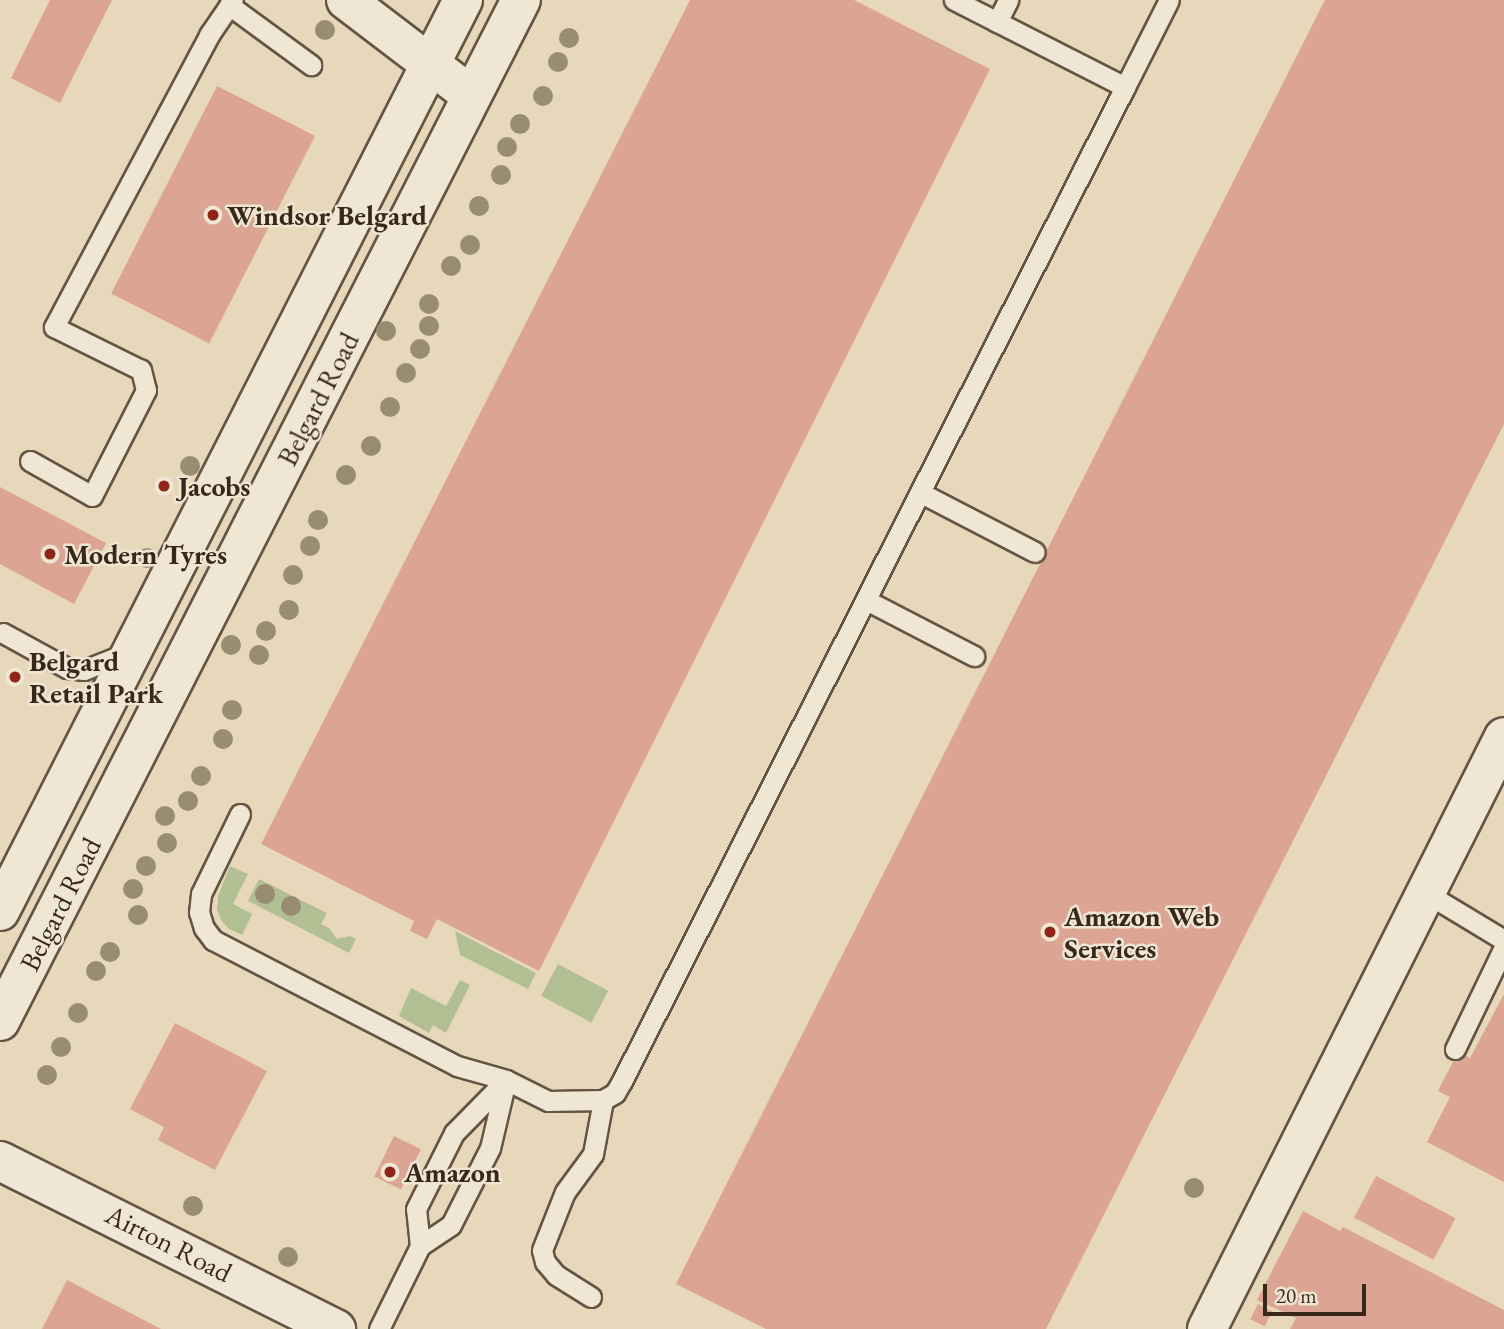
<!DOCTYPE html>
<style>
body{margin:0}
#map{position:relative;width:1504px;height:1329px;overflow:hidden;background:#e7d8bb;font-family:"EB Garamond",serif}
div>[style]{position:absolute}
.green>*{inset:0;background:#b2bf93;transform-origin:0 0}
.building>*{inset:0;background:#dca493;transform-origin:0 0}
.roads{filter:drop-shadow(2px 0 #645442) drop-shadow(-2px 0 #645442) drop-shadow(0 2px #645442) drop-shadow(0 -2px #645442)}
.lane>*{height:19px;margin:-9.5px;padding:0 9.5px;transform-origin:9.5px;border-radius:9.5px;background:#efe6d3}
.street>*{height:38px;margin:-19px;padding:0 19px;transform-origin:19px;border-radius:19px;background:#efe6d3}
.secondary>*{height:38px;margin:-19px;padding:0 19px;transform-origin:19px;border-radius:19px;background:#efe6d3}
.trees>*{width:20px;height:20px;margin:-10px;border-radius:50%;background:#988c73}
.dots>*{width:19px;height:19px;translate:-50% -50%;box-sizing:border-box;border:4px solid #efe6d3;border-radius:50%}
span{translate:-50% -50%;white-space:nowrap;text-align:center;line-height:1.15;-webkit-text-stroke:5px #efe6d3;paint-order:stroke}
.poi-label{font-size:28px;color:#39281a;font-weight:700}
.left{translate:0 -50%;text-align:left}
.street-label{font-size:28px;color:#39281a}
.scale{position:absolute;left:1263px;top:1284px;width:103px;height:32px;box-sizing:border-box;border:4px solid #39281a;border-top:0;padding-left:9px;font-size:21px;line-height:24px;white-space:nowrap;color:#39281a;-webkit-text-stroke:5px #efe6d3;paint-order:stroke}
</style>
<div id="map">
<div class="green">
<div style="clip-path:polygon(230px 866px,248px 874px,233px 904px,252px 914px,242px 935px,229px 929px,221px 920px,217px 909px,218px 896px)"></div>
<div style="clip-path:polygon(259px 879px,327px 913px,321px 924px,329px 928px,337px 939px,350px 936px,356px 939px,349px 953px,248px 901px)"></div>
<div style="clip-path:polygon(455px 931px,536px 973px,528px 989px,460px 955px)"></div>
<div style="left:558px;top:964px;width:57px;height:36px;rotate:28deg"></div>
<div style="clip-path:polygon(460px 980px,470px 985px,446px 1033px,433px 1025px,429px 1033px,399px 1016px,411px 988px,446px 1006px)"></div>
</div>
<div class="building">
<div style="clip-path:polygon(50px 0,112px 0,60px 103px,11px 78px)"></div>
<div style="clip-path:polygon(690px 0,854px 0,990px 69px,539px 971px,437px 919px,427px 939px,410px 931px,414px 921px,261px 844px)"></div>
<div style="clip-path:polygon(1325px 0,1504px 0,1504px 424px,1046px 1329px,766px 1329px,676px 1284px)"></div>
<div style="left:217px;top:86px;width:110px;height:233px;rotate:27deg"></div>
<div style="clip-path:polygon(0 487px,106px 543px,74px 604px,0 564px)"></div>
<div style="clip-path:polygon(1504px 994px,1504px 1182px,1427px 1142px,1450px 1097px,1438px 1091px,1458px 1052px,1470px 1058px)"></div>
<div style="clip-path:polygon(175px 1023px,267px 1071px,215px 1170px,158px 1140px,164px 1127px,130px 1109px)"></div>
<div style="left:394px;top:1136px;width:30px;height:45px;rotate:26deg"></div>
<div style="left:1376px;top:1176px;width:90px;height:47px;rotate:28deg"></div>
<div style="clip-path:polygon(1303px 1211px,1340px 1231px,1343px 1227px,1504px 1310px,1504px 1329px,1290px 1329px,1296px 1318px,1257px 1300px)"></div>
<div style="clip-path:polygon(67px 1280px,161px 1329px,42px 1329px)"></div>
<div style="left:1258px;top:1304px;width:16px;height:17px;rotate:27deg"></div>
</div>
<div class="roads">
<div class="lane">
<div style="left:229px;top:5px;width:102px;rotate:36.2deg"></div>
<div style="left:997px;top:22px;width:25px;rotate:-63deg"></div>
<div style="left:1125px;top:87px;width:97px;rotate:-63.2deg"></div>
<div style="left:30px;top:461px;width:71px;rotate:29.4deg"></div>
<div style="left:92px;top:496px;width:119px;rotate:-63deg"></div>
<div style="left:146px;top:390px;width:21px;rotate:-104deg"></div>
<div style="left:141px;top:370px;width:97px;rotate:-153.7deg"></div>
<div style="left:54px;top:327px;width:331px;rotate:-62deg"></div>
<div style="left:209px;top:35px;width:42px;rotate:-55.6deg"></div>
<div style="left:921px;top:493px;width:128px;rotate:27.4deg"></div>
<div style="left:866px;top:600px;width:122px;rotate:27.4deg"></div>
<div style="left:3px;top:633px;width:73px;rotate:28.7deg"></div>
<div style="left:67px;top:668px;width:17px;rotate:7deg"></div>
<div style="left:84px;top:670px;width:46px;rotate:-21.6deg"></div>
<div style="left:240px;top:814px;width:89px;rotate:116deg"></div>
<div style="left:201px;top:894px;width:18px;rotate:96deg"></div>
<div style="left:199px;top:912px;width:17px;rotate:73deg"></div>
<div style="left:204px;top:928px;width:15px;rotate:53deg"></div>
<div style="left:213px;top:940px;width:275px;rotate:27.3deg"></div>
<div style="left:457px;top:1066px;width:51px;rotate:15.9deg"></div>
<div style="left:506px;top:1080px;width:47px;rotate:26.6deg"></div>
<div style="left:548px;top:1101px;width:55px;rotate:-1deg"></div>
<div style="left:1426px;top:893px;width:91px;rotate:31.1deg"></div>
<div style="left:1455px;top:1049px;width:113px;rotate:-64.3deg"></div>
<div style="left:506px;top:1080px;width:70px;rotate:103.2deg"></div>
<div style="left:490px;top:1148px;width:86px;rotate:116.9deg"></div>
<div style="left:451px;top:1225px;width:37px;rotate:146deg"></div>
<div style="left:420px;top:1246px;width:37px;rotate:-96deg"></div>
<div style="left:416px;top:1209px;width:85px;rotate:-63.4deg"></div>
<div style="left:454px;top:1133px;width:74px;rotate:-45.5deg"></div>
<div style="left:591px;top:1297px;width:41px;rotate:-147.8deg"></div>
<div style="left:556px;top:1275px;width:17px;rotate:-130deg"></div>
<div style="left:545px;top:1262px;width:12px;rotate:-104deg"></div>
<div style="left:542px;top:1250px;width:62px;rotate:-68.4deg"></div>
<div style="left:565px;top:1192px;width:47px;rotate:-53.6deg"></div>
<div style="left:593px;top:1154px;width:55px;rotate:-79.5deg"></div>
<div style="left:603px;top:1100px;width:14px;rotate:-30deg"></div>
<div style="left:615px;top:1093px;width:14px;rotate:-60deg"></div>
<div style="left:622px;top:1081px;width:1114px;rotate:-63.16deg"></div>
<div style="left:1125px;top:87px;width:192px;rotate:-153deg"></div>
<div style="left:379px;top:1329px;width:93px;rotate:-63.7deg"></div>
</div>
<div class="street">
<div style="left:346px;top:0;width:158px;rotate:37.3deg"></div>
<div style="left:1207px;top:1329px;width:662px;rotate:-63.36deg"></div>
</div>
<div class="secondary">
<div style="left:0;top:911px;width:1022px;rotate:-63.06deg"></div>
<div style="left:0;top:1021px;width:1146px;rotate:-62.97deg"></div>
<div style="left:0;top:1161px;width:376px;rotate:26.6deg"></div>
</div>
</div>
<div class="trees">
<div style="left:325px;top:30px"></div>
<div style="left:569px;top:38px"></div>
<div style="left:558px;top:62px"></div>
<div style="left:543px;top:96px"></div>
<div style="left:520px;top:124px"></div>
<div style="left:507px;top:147px"></div>
<div style="left:501px;top:175px"></div>
<div style="left:479px;top:206px"></div>
<div style="left:470px;top:245px"></div>
<div style="left:451px;top:266px"></div>
<div style="left:429px;top:304px"></div>
<div style="left:429px;top:326px"></div>
<div style="left:386px;top:331px"></div>
<div style="left:420px;top:349px"></div>
<div style="left:406px;top:373px"></div>
<div style="left:390px;top:407px"></div>
<div style="left:371px;top:446px"></div>
<div style="left:190px;top:466px"></div>
<div style="left:346px;top:475px"></div>
<div style="left:318px;top:520px"></div>
<div style="left:310px;top:546px"></div>
<div style="left:147px;top:558px"></div>
<div style="left:293px;top:575px"></div>
<div style="left:289px;top:610px"></div>
<div style="left:266px;top:631px"></div>
<div style="left:231px;top:645px"></div>
<div style="left:259px;top:655px"></div>
<div style="left:232px;top:710px"></div>
<div style="left:223px;top:739px"></div>
<div style="left:201px;top:776px"></div>
<div style="left:188px;top:801px"></div>
<div style="left:165px;top:816px"></div>
<div style="left:167px;top:843px"></div>
<div style="left:146px;top:866px"></div>
<div style="left:133px;top:889px"></div>
<div style="left:265px;top:894px"></div>
<div style="left:291px;top:906px"></div>
<div style="left:138px;top:915px"></div>
<div style="left:110px;top:952px"></div>
<div style="left:96px;top:971px"></div>
<div style="left:78px;top:1013px"></div>
<div style="left:61px;top:1047px"></div>
<div style="left:47px;top:1075px"></div>
<div style="left:1194px;top:1188px"></div>
<div style="left:193px;top:1206px"></div>
<div style="left:288px;top:1257px"></div>
</div>
<div class="dots">
<div style="left:213px;top:215px;background:#8f2418"></div>
<div style="left:164px;top:486px;background:#8f2418"></div>
<div style="left:50px;top:554px;background:#8f2418"></div>
<div style="left:15px;top:677px;background:#8f2418"></div>
<div style="left:1050px;top:932px;background:#8f2418"></div>
<div style="left:390px;top:1172px;background:#8f2418"></div>
</div>
<div class="poi-label">
<span class="left" style="left:227px;top:215px">Windsor Belgard</span>
<span class="left" style="left:178px;top:486px">Jacobs</span>
<span class="left" style="left:64px;top:554px">Modern Tyres</span>
<span class="left" style="left:29px;top:677px">Belgard<br>Retail Park</span>
<span class="left" style="left:1064px;top:932px">Amazon Web<br>Services</span>
<span class="left" style="left:404px;top:1172px">Amazon</span>
</div>
<div class="street-label">
<span style="left:318px;top:399px;rotate:-63deg">Belgard Road</span>
<span style="left:60px;top:904px;rotate:-63deg">Belgard Road</span>
<span style="left:169px;top:1243px;rotate:27deg">Airton Road</span>
</div>
<div class="scale">20 m</div>
</div>
